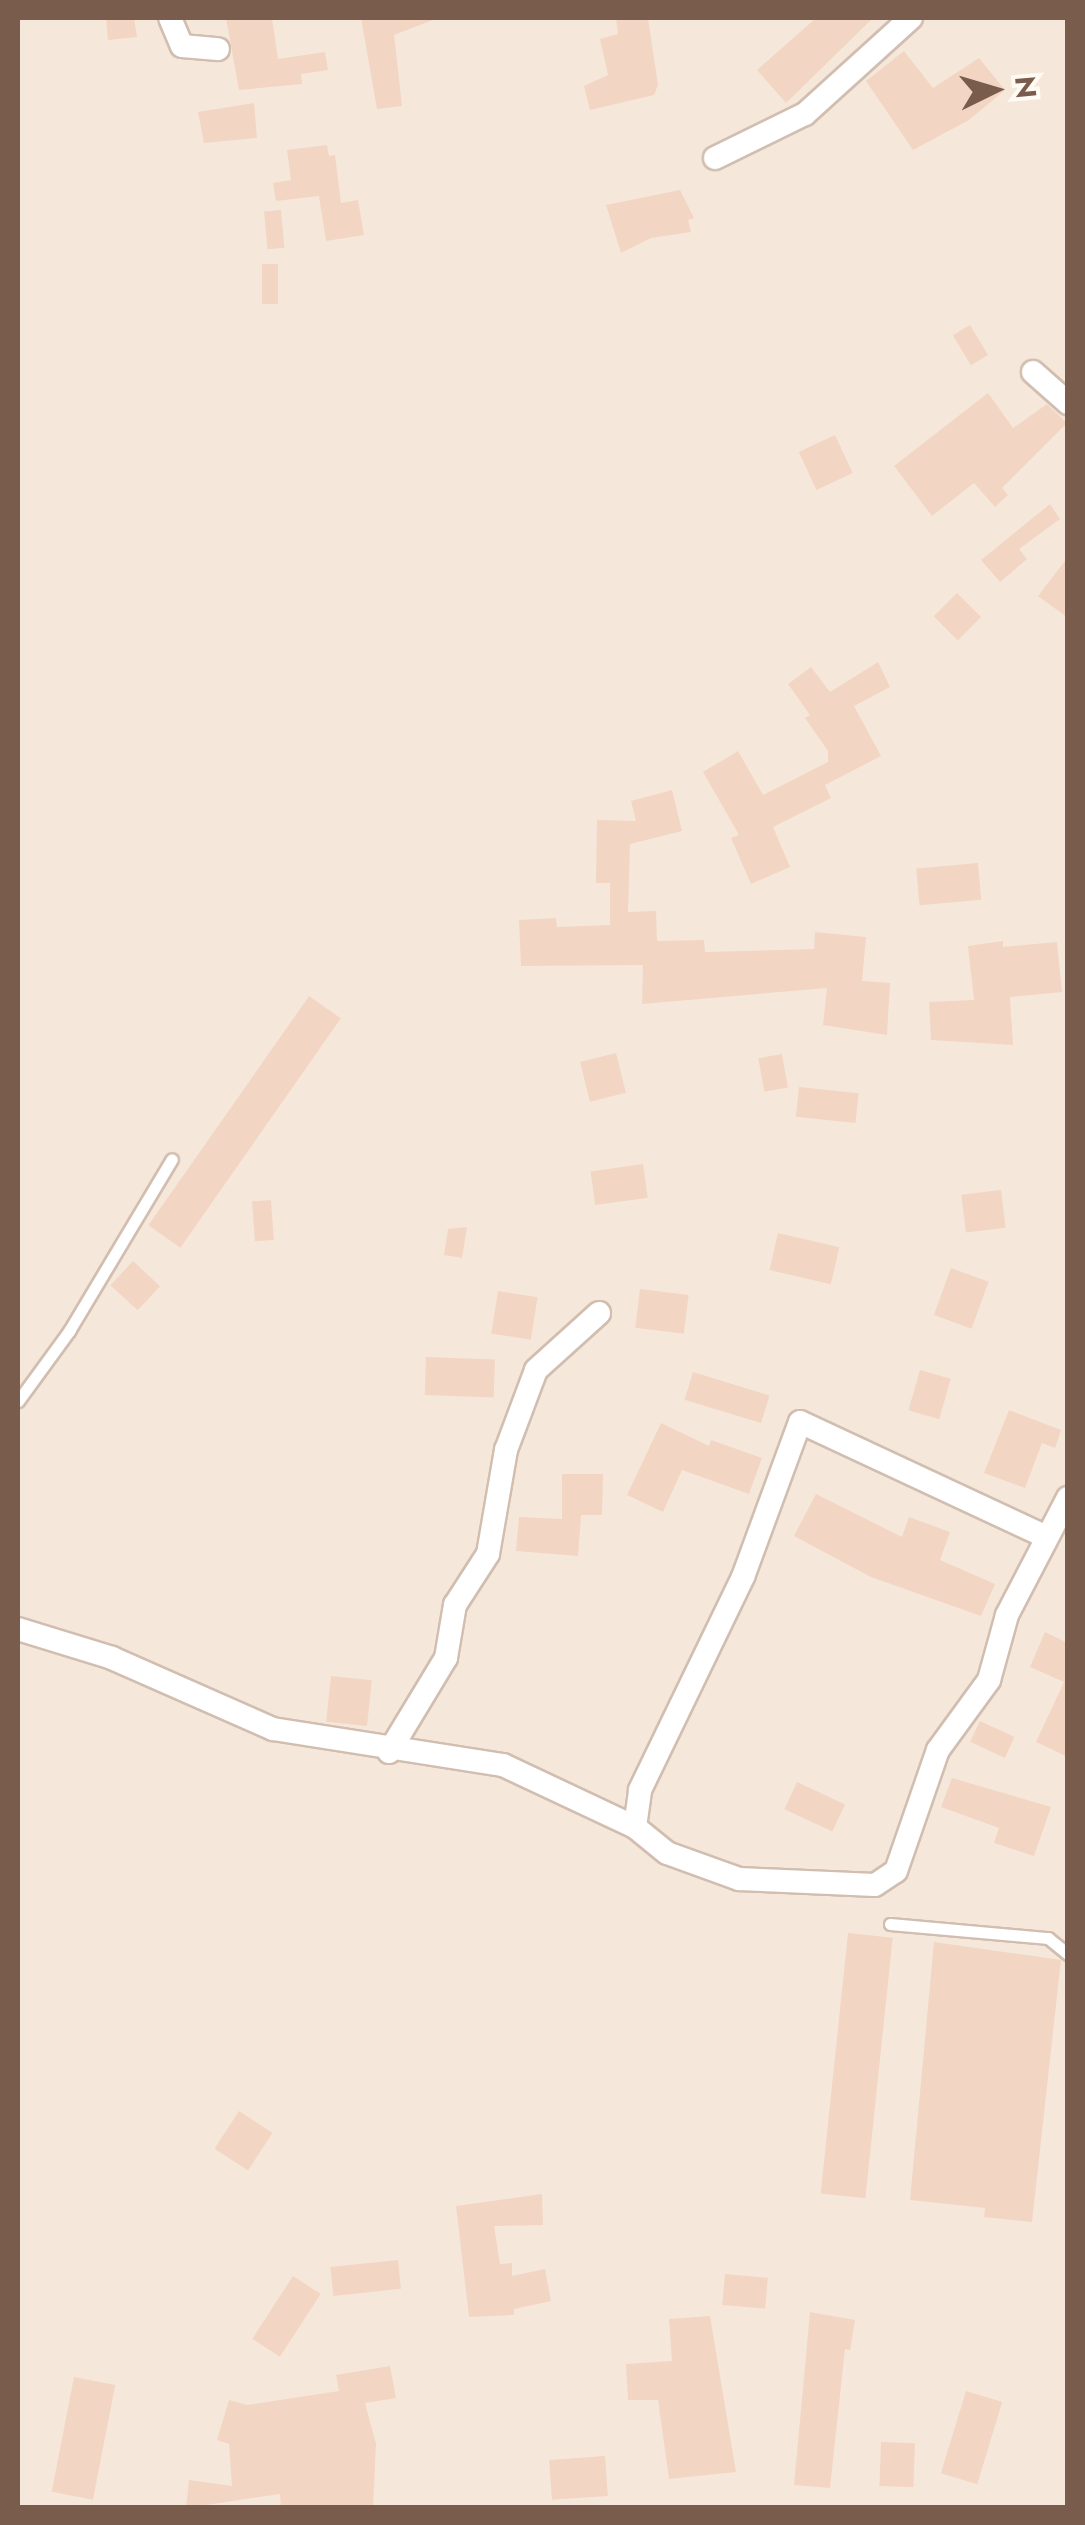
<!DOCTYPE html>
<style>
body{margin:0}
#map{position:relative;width:1085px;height:2525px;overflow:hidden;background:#fdf6ec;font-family:Jost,sans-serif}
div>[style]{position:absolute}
.residential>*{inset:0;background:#f5e8da;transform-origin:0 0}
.building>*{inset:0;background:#f3d5c3;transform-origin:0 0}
.roads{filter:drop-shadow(2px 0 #d1beb0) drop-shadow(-2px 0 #d1beb0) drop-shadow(0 2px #d1beb0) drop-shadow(0 -2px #d1beb0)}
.lane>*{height:11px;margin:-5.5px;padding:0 5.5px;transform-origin:5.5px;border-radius:5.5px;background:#fff}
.street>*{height:22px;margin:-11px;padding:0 11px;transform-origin:11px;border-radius:11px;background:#fff}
span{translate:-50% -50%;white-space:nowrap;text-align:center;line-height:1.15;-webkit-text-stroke:8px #fffaf3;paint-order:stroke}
.frame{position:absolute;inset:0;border:20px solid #7a5c4d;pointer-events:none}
.north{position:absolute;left:945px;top:40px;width:100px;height:100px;-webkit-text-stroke:8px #fffaf3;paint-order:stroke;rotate:85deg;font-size:28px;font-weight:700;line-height:40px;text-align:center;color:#7a5c4d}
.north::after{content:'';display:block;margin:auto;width:35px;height:45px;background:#7a5c4d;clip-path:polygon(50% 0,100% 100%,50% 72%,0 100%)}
</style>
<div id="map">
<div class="residential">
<div style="left:18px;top:18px;width:1049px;height:2489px"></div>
</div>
<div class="building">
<div style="clip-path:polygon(106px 18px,134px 18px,137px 37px,108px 40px)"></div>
<div style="clip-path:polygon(226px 18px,272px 18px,278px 59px,325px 52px,328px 70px,301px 74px,302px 84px,239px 90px)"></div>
<div style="clip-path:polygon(361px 18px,438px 18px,394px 35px,402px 106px,377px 109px)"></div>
<div style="clip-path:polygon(616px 18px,648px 18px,658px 85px,654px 95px,590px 110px,584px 86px,608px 75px,600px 39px,618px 34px)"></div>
<div style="clip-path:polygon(816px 18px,873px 18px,786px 103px,757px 70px)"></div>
<div style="clip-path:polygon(904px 51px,933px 88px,979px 58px,1005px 90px,969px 120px,913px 150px,866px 81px)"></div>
<div style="clip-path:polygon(254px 103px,257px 138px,204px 143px,198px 112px)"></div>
<div style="clip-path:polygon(327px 145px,329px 156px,335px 155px,341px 203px,358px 200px,364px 235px,326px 241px,319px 196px,276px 201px,273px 183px,291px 180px,287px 150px)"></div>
<div style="clip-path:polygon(680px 190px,694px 218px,688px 220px,691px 232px,651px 238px,621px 253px,606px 205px)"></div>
<div style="left:281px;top:210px;width:38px;height:17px;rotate:85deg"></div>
<div style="left:262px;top:264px;width:16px;height:40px"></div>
<div style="left:970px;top:325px;width:35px;height:20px;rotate:59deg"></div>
<div style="clip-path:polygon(988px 393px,1013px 428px,1047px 404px,1067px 423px,1002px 488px,1008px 495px,995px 507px,974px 483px,932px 516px,894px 466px)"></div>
<div style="left:835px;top:435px;width:42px;height:40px;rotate:65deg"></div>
<div style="clip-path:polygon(1050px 504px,1060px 519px,1019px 549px,1027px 559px,1000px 582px,981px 560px)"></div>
<div style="clip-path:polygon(1068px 557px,1068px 618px,1038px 596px)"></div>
<div style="left:957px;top:593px;width:34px;height:33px;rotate:45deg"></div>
<div style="clip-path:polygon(878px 662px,890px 687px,854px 706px,881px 756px,825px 785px,831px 798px,773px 827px,790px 867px,751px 884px,731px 838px,739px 835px,703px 772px,738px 751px,763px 795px,828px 762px,828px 751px,805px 718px,810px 715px,788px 684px,811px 667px,830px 692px)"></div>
<div style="clip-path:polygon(672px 790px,682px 831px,630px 844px,628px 912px,656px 911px,657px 941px,704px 940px,705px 952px,814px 949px,815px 932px,866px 937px,862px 981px,890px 983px,887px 1035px,823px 1025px,827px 988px,642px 1004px,643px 965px,521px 966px,519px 920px,556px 918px,557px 927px,610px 925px,610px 883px,596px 883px,597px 820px,636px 821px,631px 801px)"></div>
<div style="left:978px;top:863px;width:37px;height:62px;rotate:85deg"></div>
<div style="clip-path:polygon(1003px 941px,1003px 947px,1057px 942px,1062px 992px,1010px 997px,1013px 1045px,931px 1040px,929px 1002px,974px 1000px,968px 946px)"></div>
<div style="left:309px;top:996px;width:39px;height:280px;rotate:35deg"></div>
<div style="left:616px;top:1053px;width:41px;height:37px;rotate:76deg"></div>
<div style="left:782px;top:1054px;width:34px;height:24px;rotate:80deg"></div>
<div style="left:799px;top:1087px;width:60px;height:30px;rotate:6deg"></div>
<div style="left:643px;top:1164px;width:34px;height:53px;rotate:82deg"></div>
<div style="left:1001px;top:1190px;width:38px;height:40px;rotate:83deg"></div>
<div style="left:271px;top:1200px;width:40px;height:19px;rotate:86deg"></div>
<div style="clip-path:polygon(467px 1227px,462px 1258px,444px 1255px,448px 1229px)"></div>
<div style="left:778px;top:1233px;width:63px;height:38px;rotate:13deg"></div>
<div style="left:133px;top:1261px;width:37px;height:33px;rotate:43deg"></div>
<div style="left:951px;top:1268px;width:40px;height:50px;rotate:20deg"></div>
<div style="left:640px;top:1289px;width:49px;height:39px;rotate:7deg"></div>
<div style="left:498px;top:1291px;width:40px;height:43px;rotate:9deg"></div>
<div style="left:426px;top:1357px;width:69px;height:38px;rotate:2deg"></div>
<div style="left:920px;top:1370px;width:32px;height:42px;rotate:16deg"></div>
<div style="left:693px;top:1372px;width:80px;height:29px;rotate:17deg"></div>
<div style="clip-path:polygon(1009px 1410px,1061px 1430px,1055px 1448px,1042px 1443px,1025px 1488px,984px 1473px)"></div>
<div style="clip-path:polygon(661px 1423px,709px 1446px,711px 1440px,762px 1458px,749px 1494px,682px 1470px,663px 1512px,627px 1495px)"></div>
<div style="clip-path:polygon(562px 1474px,603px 1474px,602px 1515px,581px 1515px,578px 1556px,516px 1551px,519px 1517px,562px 1519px)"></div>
<div style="clip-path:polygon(816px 1494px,902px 1537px,909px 1517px,950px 1532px,940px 1560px,995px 1584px,981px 1616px,871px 1577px,794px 1536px)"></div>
<div style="clip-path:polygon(1045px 1632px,1068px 1643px,1068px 1757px,1036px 1742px,1064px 1682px,1030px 1667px)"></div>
<div style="left:331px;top:1676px;width:41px;height:46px;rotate:6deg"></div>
<div style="left:980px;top:1721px;width:38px;height:23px;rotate:25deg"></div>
<div style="clip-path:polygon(952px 1778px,1051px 1807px,1034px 1856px,994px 1843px,999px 1828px,941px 1807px)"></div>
<div style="left:797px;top:1782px;width:53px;height:30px;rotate:25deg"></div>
<div style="left:848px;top:1933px;width:45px;height:262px;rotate:6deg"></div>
<div style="clip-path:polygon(934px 1942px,1061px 1960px,1032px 2222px,984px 2217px,985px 2208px,910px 2200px)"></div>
<div style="left:239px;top:2111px;width:40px;height:45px;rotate:33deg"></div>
<div style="clip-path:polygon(542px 2194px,543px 2225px,494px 2226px,500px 2264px,512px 2263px,512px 2276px,545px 2269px,551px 2301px,514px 2309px,514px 2315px,469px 2317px,456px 2206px)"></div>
<div style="left:398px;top:2260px;width:29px;height:68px;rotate:84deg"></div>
<div style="left:725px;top:2274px;width:43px;height:31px;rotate:5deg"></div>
<div style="left:293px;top:2276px;width:33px;height:75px;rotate:33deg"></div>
<div style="clip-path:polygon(810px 2312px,855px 2320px,850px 2350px,845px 2349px,830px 2488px,794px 2485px)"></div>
<div style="clip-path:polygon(710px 2316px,736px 2472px,669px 2479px,658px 2400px,628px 2400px,626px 2364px,672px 2361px,669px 2319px)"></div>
<div style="clip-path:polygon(390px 2366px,396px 2398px,365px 2403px,376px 2444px,373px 2508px,281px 2508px,280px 2494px,186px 2508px,189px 2480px,232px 2486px,229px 2444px,217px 2440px,229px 2400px,247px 2405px,339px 2391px,336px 2375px)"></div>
<div style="left:74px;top:2377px;width:42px;height:117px;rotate:11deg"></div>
<div style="left:966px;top:2391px;width:38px;height:86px;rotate:17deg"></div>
<div style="left:881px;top:2442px;width:34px;height:44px;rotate:2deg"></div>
<div style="left:605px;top:2456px;width:40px;height:56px;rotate:86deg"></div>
</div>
<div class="roads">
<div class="lane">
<div style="left:18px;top:1401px;width:87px;rotate:-53.9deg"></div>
<div style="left:69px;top:1331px;width:200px;rotate:-59.1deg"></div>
<div style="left:890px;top:1924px;width:159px;rotate:5.1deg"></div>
<div style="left:1048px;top:1938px;width:26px;rotate:39deg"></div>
</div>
<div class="street">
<div style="left:170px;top:18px;width:30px;rotate:67deg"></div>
<div style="left:182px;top:46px;width:36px;rotate:5deg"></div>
<div style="left:715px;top:158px;width:100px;rotate:-26.1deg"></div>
<div style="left:805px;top:114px;width:143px;rotate:-42.2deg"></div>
<div style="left:1033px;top:372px;width:47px;rotate:41.5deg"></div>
<div style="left:18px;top:1629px;width:98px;rotate:17.1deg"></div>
<div style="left:112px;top:1658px;width:176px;rotate:23.8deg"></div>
<div style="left:273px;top:1729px;width:233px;rotate:8.9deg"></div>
<div style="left:503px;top:1765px;width:146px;rotate:25.2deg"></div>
<div style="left:635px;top:1827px;width:41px;rotate:39.1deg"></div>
<div style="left:667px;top:1853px;width:77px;rotate:19.9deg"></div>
<div style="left:739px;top:1879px;width:136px;rotate:2.5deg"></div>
<div style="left:875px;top:1885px;width:25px;rotate:-34deg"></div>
<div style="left:896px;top:1871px;width:128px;rotate:-70.9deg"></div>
<div style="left:938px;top:1750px;width:87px;rotate:-53.9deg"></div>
<div style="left:989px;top:1680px;width:67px;rotate:-74.5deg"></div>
<div style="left:1007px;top:1615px;width:132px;rotate:-62.5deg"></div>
<div style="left:389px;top:1752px;width:110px;rotate:-58.8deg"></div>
<div style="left:446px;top:1658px;width:54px;rotate:-80.4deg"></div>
<div style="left:455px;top:1605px;width:61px;rotate:-57.1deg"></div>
<div style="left:488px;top:1554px;width:106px;rotate:-80.2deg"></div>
<div style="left:506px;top:1450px;width:85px;rotate:-69.4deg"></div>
<div style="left:536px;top:1370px;width:85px;rotate:-42.1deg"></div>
<div style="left:635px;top:1827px;width:37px;rotate:-82deg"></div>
<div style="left:640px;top:1790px;width:237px;rotate:-64.2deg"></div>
<div style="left:743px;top:1577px;width:165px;rotate:-69.8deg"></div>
<div style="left:800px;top:1422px;width:272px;rotate:25deg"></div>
</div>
</div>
<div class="frame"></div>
<div class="north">N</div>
</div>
